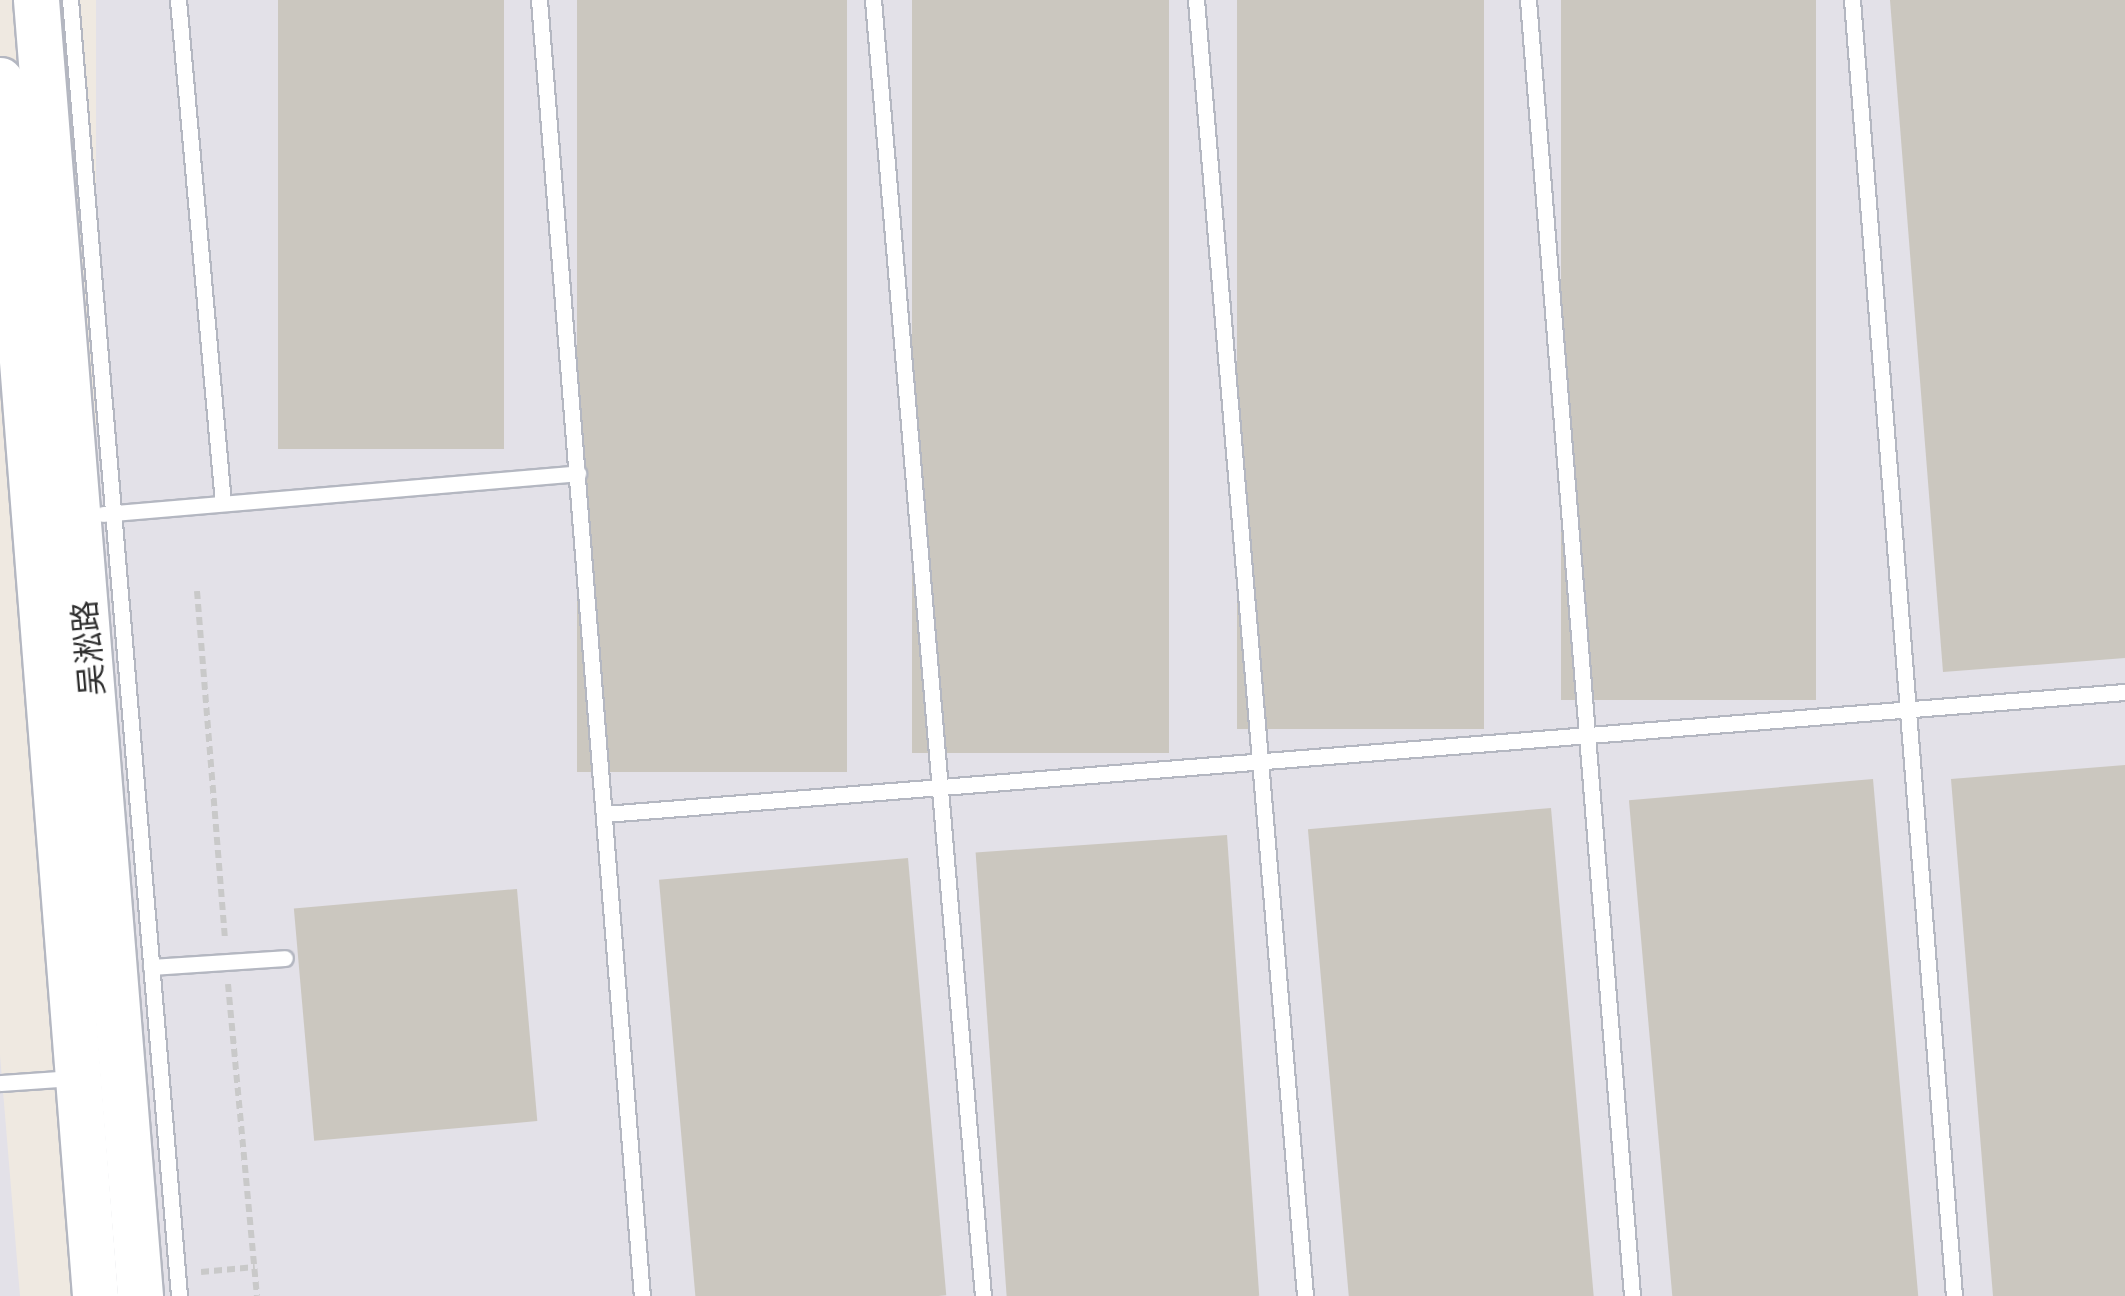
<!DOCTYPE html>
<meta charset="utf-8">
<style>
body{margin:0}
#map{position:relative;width:2125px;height:1296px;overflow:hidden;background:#efe9e1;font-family:"Asap Condensed","Noto Sans SC",sans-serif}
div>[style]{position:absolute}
.industrial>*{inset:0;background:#e3e1e8;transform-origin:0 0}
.building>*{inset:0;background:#cbc7bf;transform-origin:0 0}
.path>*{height:6px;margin-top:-3px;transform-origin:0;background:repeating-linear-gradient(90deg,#c9c9c9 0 8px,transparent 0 13px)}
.roads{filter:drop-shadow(2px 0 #b4b7c1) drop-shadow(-2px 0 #b4b7c1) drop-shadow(0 2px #b4b7c1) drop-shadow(0 -2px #b4b7c1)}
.lane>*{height:15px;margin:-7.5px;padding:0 7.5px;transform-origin:7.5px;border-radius:7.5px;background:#fff}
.secondary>*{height:45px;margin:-22.5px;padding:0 22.5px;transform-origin:22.5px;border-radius:22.5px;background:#fff}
span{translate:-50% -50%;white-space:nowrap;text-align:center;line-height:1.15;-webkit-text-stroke:8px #fff;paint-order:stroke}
.street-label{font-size:32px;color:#2e2e2e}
</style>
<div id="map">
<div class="industrial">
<div style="left:96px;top:0;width:2029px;height:1301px"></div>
<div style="clip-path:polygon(0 1055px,20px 1296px,0 1296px)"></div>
</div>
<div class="building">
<div style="left:278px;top:0;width:226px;height:449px"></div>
<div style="left:577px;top:0;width:270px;height:772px"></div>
<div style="left:912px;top:0;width:257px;height:753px"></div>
<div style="left:1237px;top:0;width:247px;height:729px"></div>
<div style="left:1561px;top:0;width:255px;height:700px"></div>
<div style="clip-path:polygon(1890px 0,2125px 0,2125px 658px,1943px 672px)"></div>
<div style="clip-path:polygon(2125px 765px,2125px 1296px,1993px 1296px,1951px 779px)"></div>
<div style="left:1873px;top:779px;width:519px;height:245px;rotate:85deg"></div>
<div style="left:1551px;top:808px;width:490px;height:244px;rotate:85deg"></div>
<div style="left:1227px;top:835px;width:462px;height:252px;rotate:86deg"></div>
<div style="left:908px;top:858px;width:439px;height:250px;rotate:85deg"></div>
<div style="left:517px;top:889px;width:233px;height:224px;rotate:85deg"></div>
</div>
<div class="path">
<div style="left:197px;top:591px;width:351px;rotate:85.4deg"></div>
<div style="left:228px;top:984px;width:313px;rotate:84.7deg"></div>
<div style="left:201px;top:1272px;width:54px;rotate:-5.3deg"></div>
</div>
<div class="roads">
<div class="lane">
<div style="left:70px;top:0;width:1301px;rotate:85.19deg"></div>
<div style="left:178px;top:0;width:505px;rotate:84.89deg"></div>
<div style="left:539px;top:0;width:1300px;rotate:85.46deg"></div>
<div style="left:873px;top:0;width:1301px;rotate:85.15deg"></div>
<div style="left:1196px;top:0;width:1301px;rotate:85.19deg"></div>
<div style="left:1528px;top:0;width:1300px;rotate:85.41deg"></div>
<div style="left:1852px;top:0;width:1300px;rotate:85.5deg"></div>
<div style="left:103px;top:514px;width:477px;rotate:-4.9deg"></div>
<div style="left:605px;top:814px;width:1525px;rotate:-4.59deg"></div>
<div style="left:151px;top:967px;width:134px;rotate:-3.8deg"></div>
<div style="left:0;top:1083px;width:73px;rotate:-3.9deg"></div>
</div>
<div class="secondary">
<div style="left:36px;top:0;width:1300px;rotate:85.41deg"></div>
<div style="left:0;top:80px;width:1220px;rotate:85.53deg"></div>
</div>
</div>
<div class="street-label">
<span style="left:89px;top:648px;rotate:-95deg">吴淞路</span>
</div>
</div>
